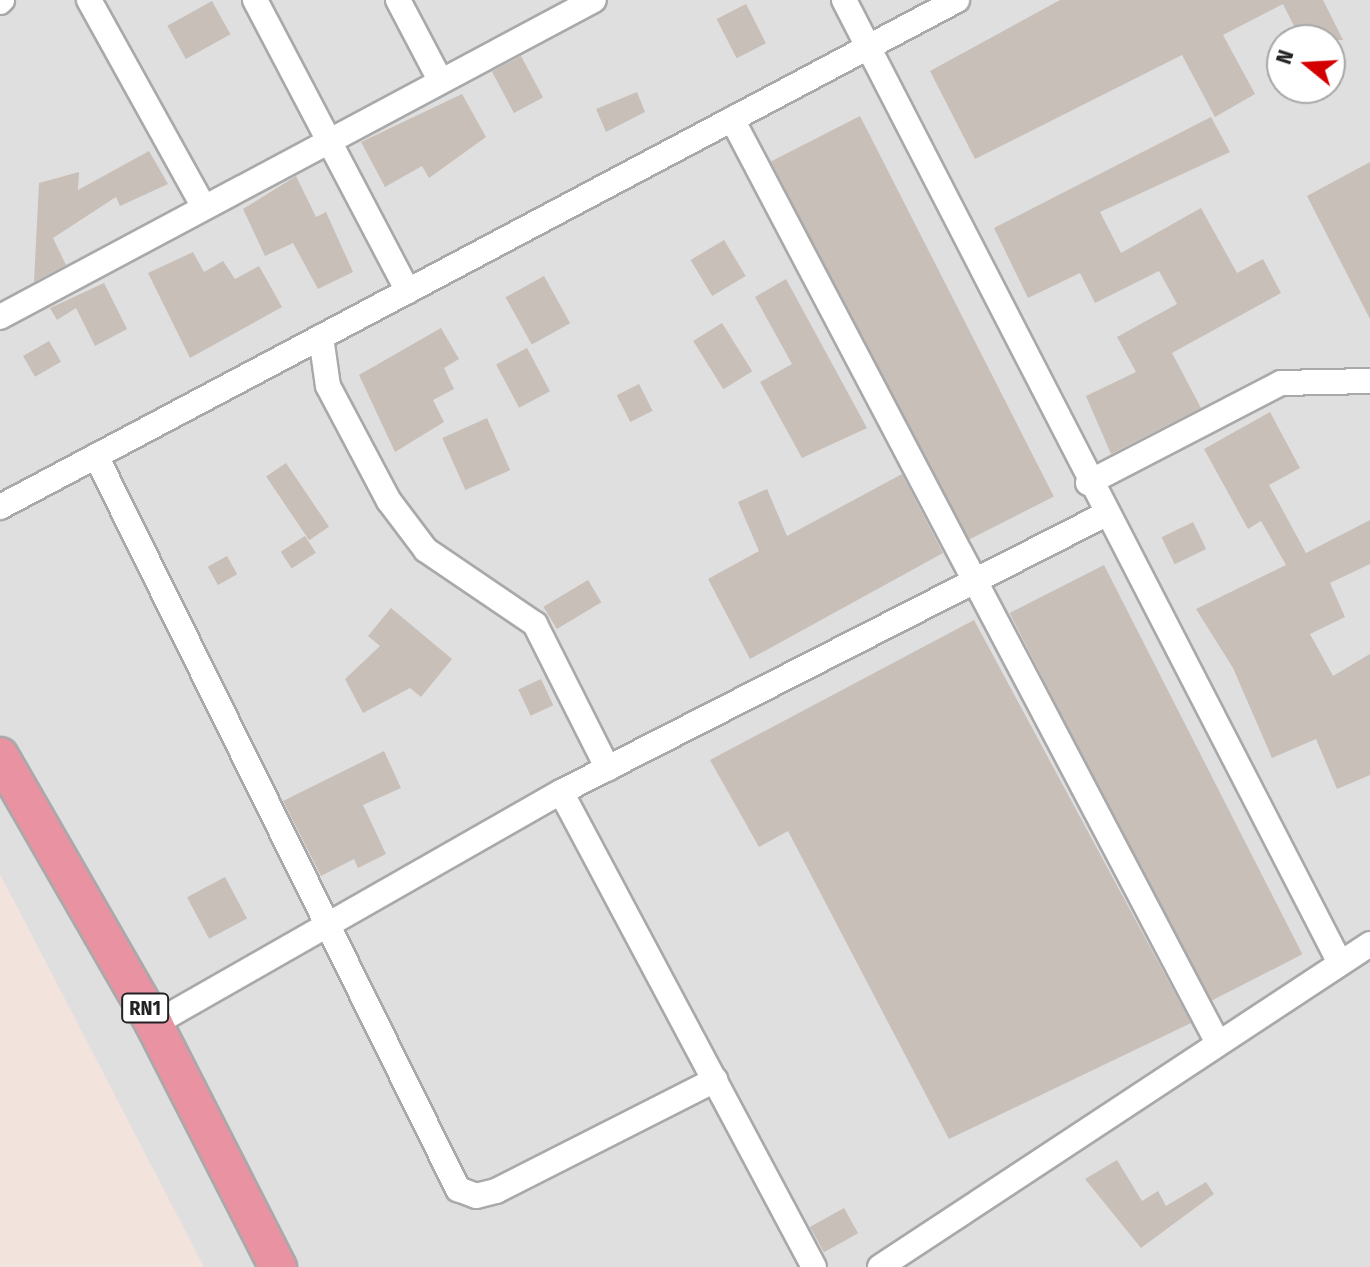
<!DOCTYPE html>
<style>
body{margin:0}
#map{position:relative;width:1370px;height:1267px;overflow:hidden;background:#f2efe9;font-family:"Fira Sans Condensed",sans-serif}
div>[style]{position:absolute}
.residential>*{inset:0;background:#e0dfdf}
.military>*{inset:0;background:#f3e3dd}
.building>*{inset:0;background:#c7bfb8;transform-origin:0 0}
.roads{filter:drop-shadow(2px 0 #a9a9a9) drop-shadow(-2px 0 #a9a9a9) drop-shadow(0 2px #a9a9a9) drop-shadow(0 -2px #a9a9a9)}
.minor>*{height:24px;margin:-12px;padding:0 12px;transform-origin:12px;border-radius:12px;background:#fff}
.highway>*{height:36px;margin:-18px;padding:0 18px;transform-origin:18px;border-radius:18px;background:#e892a2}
span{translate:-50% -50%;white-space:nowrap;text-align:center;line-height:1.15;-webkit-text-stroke:8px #fff;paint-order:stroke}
.shield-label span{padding:2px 6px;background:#fff;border:2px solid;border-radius:6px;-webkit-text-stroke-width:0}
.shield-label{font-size:20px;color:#222;font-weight:700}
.north{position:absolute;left:1266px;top:24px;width:80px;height:80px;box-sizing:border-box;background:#fff;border:2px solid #a7a7a7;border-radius:50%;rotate:288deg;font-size:22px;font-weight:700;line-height:32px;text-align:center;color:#222}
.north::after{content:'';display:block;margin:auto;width:28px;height:36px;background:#d40000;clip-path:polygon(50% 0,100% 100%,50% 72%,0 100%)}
</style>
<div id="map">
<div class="residential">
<div style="clip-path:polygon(evenodd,0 0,1370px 0,1370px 1267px,0 1267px,0 0,1282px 40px,1330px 40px,1330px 88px,1282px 88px,1282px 40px)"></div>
</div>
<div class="military">
<div style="clip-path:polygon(0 874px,204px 1267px,0 1267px)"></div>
</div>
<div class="building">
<div style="clip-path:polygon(1060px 0,1323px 0,1343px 40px,1301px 40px,1283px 4px,1223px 35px,1255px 94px,1215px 117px,1182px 55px,975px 159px,930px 71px)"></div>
<div style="left:212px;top:1px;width:38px;height:51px;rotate:61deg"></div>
<div style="left:746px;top:4px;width:44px;height:33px;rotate:63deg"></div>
<div style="left:521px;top:56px;width:47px;height:33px;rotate:62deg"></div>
<div style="clip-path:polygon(637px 92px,645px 112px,606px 132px,596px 109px)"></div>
<div style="clip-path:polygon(462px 94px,486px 137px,429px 178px,422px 166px,385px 187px,361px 142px)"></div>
<div style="left:860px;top:116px;width:427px;height:100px;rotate:63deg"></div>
<div style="clip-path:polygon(1211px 117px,1230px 152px,1100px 212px,1121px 253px,1201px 208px,1237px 273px,1263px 259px,1281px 293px,1172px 353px,1201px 408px,1111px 454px,1086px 396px,1136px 372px,1117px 337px,1177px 304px,1159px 271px,1095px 303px,1080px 273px,1028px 298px,994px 228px)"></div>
<div style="clip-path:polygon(149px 151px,168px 184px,120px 206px,116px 197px,53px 238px,66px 265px,34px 282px,39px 183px,79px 172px,78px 190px)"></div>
<div style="clip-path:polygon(1370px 162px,1370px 319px,1307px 196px)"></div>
<div style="clip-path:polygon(296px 176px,316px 217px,326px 212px,353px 272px,318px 289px,293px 243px,265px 256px,243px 209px)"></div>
<div style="left:724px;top:240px;width:42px;height:39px;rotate:59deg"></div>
<div style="clip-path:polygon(193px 252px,204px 272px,223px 261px,235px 279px,259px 266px,282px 307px,190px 358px,148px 273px)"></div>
<div style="left:544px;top:276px;width:54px;height:44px;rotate:61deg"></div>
<div style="clip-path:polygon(786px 279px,867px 428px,802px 458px,760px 382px,792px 364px,755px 297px)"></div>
<div style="clip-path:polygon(104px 283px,127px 329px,95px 346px,76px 308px,57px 320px,50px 308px)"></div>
<div style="left:722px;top:323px;width:57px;height:34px;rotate:58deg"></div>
<div style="clip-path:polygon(441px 328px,459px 359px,444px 368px,454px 389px,433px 400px,444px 422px,395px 452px,359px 375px)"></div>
<div style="left:49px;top:341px;width:24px;height:30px;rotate:60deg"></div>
<div style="left:527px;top:348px;width:49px;height:35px;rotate:62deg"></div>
<div style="left:639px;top:384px;width:30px;height:25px;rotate:63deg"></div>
<div style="clip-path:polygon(1270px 412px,1300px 468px,1269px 485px,1306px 553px,1370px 520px,1370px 564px,1330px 583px,1345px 617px,1310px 634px,1333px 676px,1370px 654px,1370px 775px,1337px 789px,1316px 739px,1272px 758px,1233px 668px,1196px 609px,1286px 565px,1261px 521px,1248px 529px,1204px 449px)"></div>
<div style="left:487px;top:418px;width:57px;height:49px;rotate:66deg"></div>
<div style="left:286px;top:463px;width:77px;height:24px;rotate:56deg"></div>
<div style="clip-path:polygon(902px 474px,943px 553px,750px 659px,708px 579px,759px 551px,738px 502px,767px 489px,787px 536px)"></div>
<div style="left:1193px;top:522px;width:30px;height:35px;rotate:64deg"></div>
<div style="left:305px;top:536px;width:20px;height:29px;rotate:57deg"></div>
<div style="left:227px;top:556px;width:21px;height:22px;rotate:61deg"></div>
<div style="left:1104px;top:565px;width:437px;height:106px;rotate:63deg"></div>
<div style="left:588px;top:580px;width:26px;height:52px;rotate:59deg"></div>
<div style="clip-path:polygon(391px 608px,452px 659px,421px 697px,410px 688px,363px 713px,345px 679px,380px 646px,368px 636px)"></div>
<div style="clip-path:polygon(974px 620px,1191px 1023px,949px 1139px,788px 831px,759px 847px,710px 760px)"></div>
<div style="left:541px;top:679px;width:29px;height:25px;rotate:65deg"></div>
<div style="clip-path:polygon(384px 751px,401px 788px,363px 805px,386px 854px,358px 868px,354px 859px,321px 876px,283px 801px)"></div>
<div style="left:225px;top:877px;width:47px;height:43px;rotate:62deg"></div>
<div style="clip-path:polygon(1117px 1160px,1142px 1201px,1158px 1191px,1166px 1206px,1206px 1182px,1214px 1194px,1141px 1248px,1085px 1179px)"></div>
<div style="left:844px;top:1208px;width:29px;height:39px;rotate:61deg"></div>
</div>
<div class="roads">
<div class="minor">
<div style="left:89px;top:0;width:235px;rotate:61deg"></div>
<div style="left:255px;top:0;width:329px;rotate:62.3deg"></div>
<div style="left:398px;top:0;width:90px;rotate:62.3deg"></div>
<div style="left:844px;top:0;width:1081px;rotate:62.75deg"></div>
<div style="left:0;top:2px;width:3px;rotate:-45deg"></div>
<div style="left:732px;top:119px;width:1044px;rotate:62.26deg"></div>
<div style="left:0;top:317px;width:673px;rotate:-28.09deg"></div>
<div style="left:321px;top:337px;width:49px;rotate:81.9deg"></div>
<div style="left:328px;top:386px;width:130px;rotate:62.1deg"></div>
<div style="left:389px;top:501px;width:61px;rotate:52.9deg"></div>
<div style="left:426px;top:550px;width:132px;rotate:34.2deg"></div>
<div style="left:535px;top:624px;width:162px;rotate:63.3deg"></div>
<div style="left:96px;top:456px;width:818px;rotate:63.72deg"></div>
<div style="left:458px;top:1189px;width:19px;rotate:21deg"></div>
<div style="left:476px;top:1196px;width:21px;rotate:-14deg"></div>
<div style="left:496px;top:1191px;width:246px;rotate:-26.9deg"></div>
<div style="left:1088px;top:483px;width:217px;rotate:-27.4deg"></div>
<div style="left:1281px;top:383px;width:89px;rotate:-1.3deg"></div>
<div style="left:0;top:507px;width:1083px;rotate:-27.91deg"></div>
<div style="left:561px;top:792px;width:538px;rotate:61.96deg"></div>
<div style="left:154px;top:1024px;width:468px;rotate:-29.7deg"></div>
<div style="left:561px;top:792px;width:610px;rotate:-27.03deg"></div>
<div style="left:880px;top:1267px;width:587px;rotate:-33.39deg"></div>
</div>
<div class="highway">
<div style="left:0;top:756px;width:309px;rotate:60.1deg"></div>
<div style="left:154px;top:1024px;width:273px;rotate:63deg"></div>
</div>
</div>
<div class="shield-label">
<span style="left:145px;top:1008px">RN1</span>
</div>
<div class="north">N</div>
</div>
